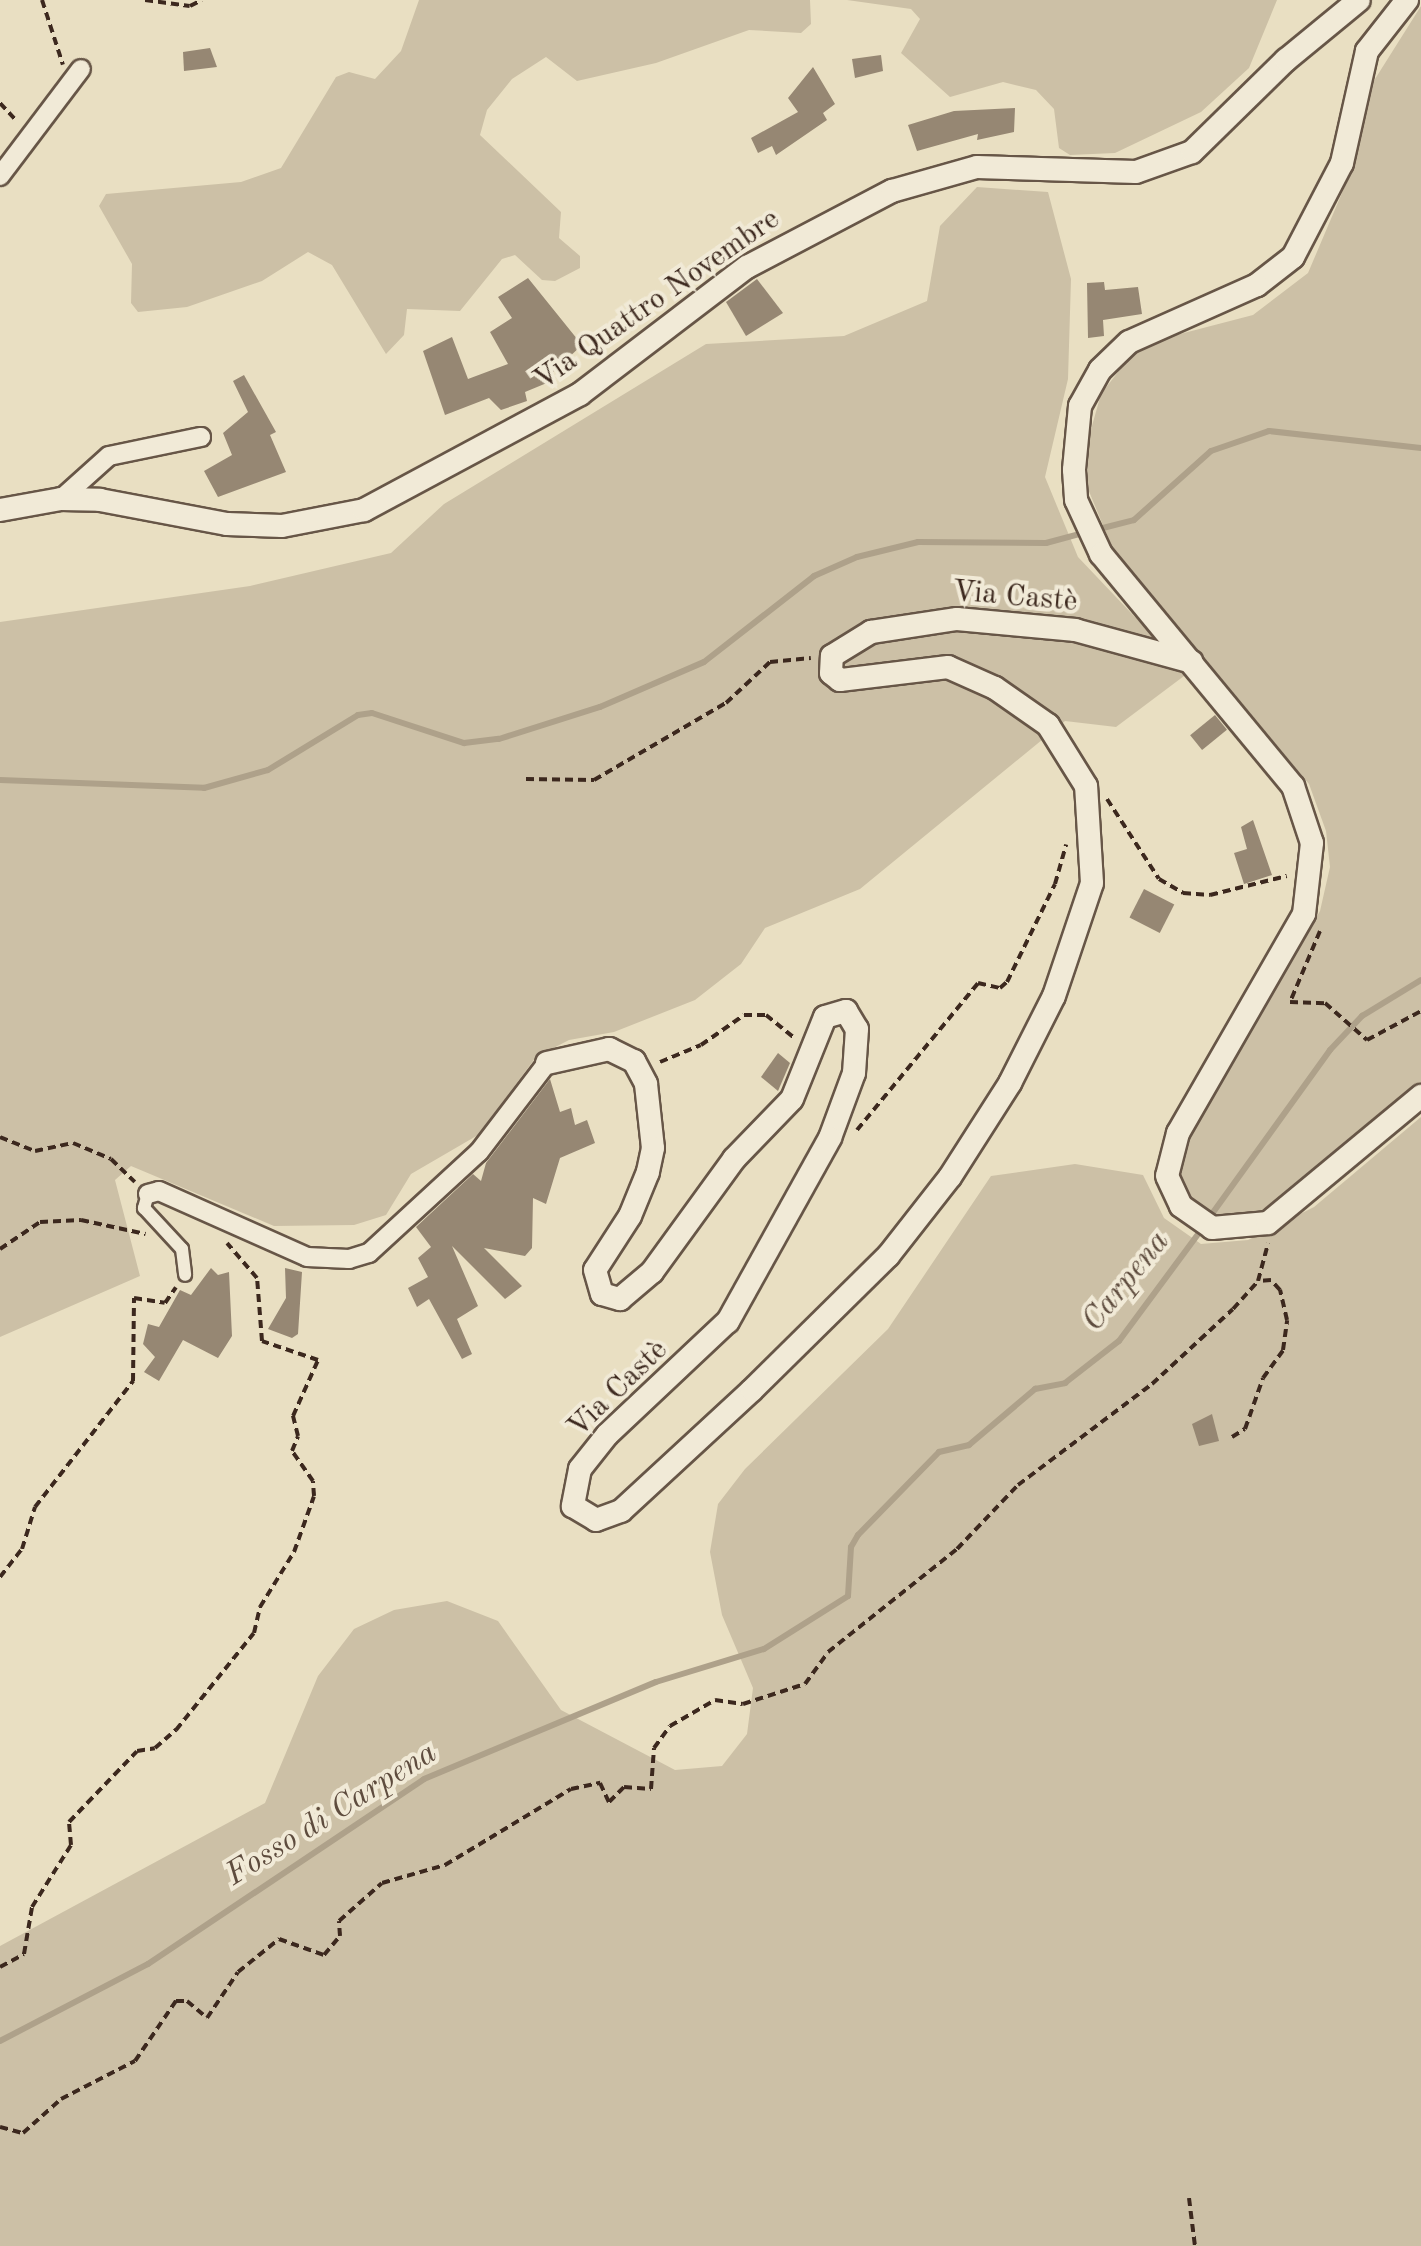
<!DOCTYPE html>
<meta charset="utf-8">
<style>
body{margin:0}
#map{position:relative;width:1421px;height:2246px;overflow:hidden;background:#e9dfc2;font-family:"Old Standard TT",serif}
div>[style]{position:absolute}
.green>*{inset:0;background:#ccc0a6}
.stream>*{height:6px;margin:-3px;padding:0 3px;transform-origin:3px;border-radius:3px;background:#aea18a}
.building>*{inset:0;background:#968773;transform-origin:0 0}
.path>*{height:4px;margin-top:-2px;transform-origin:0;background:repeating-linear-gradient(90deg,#3c281e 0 8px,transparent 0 13px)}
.roads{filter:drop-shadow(2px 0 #675647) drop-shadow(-2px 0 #675647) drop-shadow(0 2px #675647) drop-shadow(0 -2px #675647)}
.pedestrian>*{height:12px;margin:-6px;padding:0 6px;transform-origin:6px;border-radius:6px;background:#f1ead7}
.minor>*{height:18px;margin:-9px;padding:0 9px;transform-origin:9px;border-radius:9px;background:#f1ead7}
.tertiary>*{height:22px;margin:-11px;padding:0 11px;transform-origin:11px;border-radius:11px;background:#f1ead7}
span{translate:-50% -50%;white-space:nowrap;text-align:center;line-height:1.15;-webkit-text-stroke:8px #f1ead7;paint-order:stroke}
.street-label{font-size:30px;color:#3c281e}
.water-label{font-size:32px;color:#5e4c3e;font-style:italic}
</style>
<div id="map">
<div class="green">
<div style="clip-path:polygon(419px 0,810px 0,811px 24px,801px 33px,749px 30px,656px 63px,577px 81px,546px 57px,512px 79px,487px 110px,480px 135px,561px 212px,559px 238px,580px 256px,580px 268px,555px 281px,542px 280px,515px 255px,502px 259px,460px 311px,407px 309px,404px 335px,386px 354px,332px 265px,308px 252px,262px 281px,187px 307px,138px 312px,131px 303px,132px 264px,99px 206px,106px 194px,241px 182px,281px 168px,336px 77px,349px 72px,375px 79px,401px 51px)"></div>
<div style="clip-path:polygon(847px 0,1277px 0,1249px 68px,1201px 112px,1115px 153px,1070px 155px,1059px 148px,1054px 109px,1036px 90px,1003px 82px,950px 97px,901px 53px,920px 19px,911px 9px)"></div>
<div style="clip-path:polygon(1421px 6px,1421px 1083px,1269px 1205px,1249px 1218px,1219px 1218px,1199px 1213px,1185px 1197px,1178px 1178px,1184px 1146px,1320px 911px,1330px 867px,1326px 831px,1309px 784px,1112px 547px,1088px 489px,1088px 440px,1101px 394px,1128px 359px,1157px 340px,1253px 315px,1308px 273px,1353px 167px,1370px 87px)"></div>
<div style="clip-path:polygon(977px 187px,1048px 192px,1071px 279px,1068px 379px,1045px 477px,1078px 557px,1188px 673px,1116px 727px,1065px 721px,860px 889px,765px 928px,741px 964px,695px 1000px,614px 1032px,569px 1040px,536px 1057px,478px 1135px,411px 1174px,386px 1215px,354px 1225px,274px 1226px,131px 1166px,115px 1180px,140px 1276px,0 1337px,0 622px,250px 586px,391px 553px,444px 504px,706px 344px,844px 336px,927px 301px,940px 226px)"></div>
<div style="clip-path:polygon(1421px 1117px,1421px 2246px,0 2246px,0 1946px,265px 1803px,318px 1676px,354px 1629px,394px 1610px,447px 1601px,498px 1621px,561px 1710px,675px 1770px,722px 1766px,747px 1734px,753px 1688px,722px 1615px,710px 1552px,718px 1504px,745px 1469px,888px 1329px,991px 1176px,1075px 1164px,1143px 1175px,1164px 1218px,1201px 1244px,1248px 1240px,1314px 1207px)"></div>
</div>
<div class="stream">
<div style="left:1095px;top:530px;width:40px;rotate:-14.4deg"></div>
<div style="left:1134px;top:520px;width:103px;rotate:-41.9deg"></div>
<div style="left:1211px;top:451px;width:61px;rotate:-19deg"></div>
<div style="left:1269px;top:431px;width:153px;rotate:6.4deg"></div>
<div style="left:0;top:780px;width:204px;rotate:2.2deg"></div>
<div style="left:204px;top:788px;width:66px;rotate:-15.7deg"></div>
<div style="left:268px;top:770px;width:105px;rotate:-31.4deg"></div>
<div style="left:358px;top:715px;width:14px;rotate:-8deg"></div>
<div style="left:372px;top:713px;width:97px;rotate:18.1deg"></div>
<div style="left:464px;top:743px;width:35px;rotate:-7deg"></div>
<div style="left:499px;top:739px;width:106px;rotate:-17.6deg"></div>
<div style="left:600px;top:707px;width:113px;rotate:-23.4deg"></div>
<div style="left:704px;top:662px;width:140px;rotate:-38deg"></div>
<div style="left:814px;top:576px;width:47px;rotate:-23.8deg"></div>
<div style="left:857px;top:557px;width:63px;rotate:-13.8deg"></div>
<div style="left:918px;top:542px;width:128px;rotate:0.4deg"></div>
<div style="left:1046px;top:543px;width:38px;rotate:-15deg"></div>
<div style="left:1209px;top:1218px;width:207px;rotate:-54.2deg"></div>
<div style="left:1330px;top:1050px;width:47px;rotate:-46.7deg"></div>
<div style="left:1362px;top:1016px;width:69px;rotate:-31.4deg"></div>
<div style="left:0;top:2041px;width:167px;rotate:-27.5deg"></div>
<div style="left:148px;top:1964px;width:332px;rotate:-33.8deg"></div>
<div style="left:424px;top:1779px;width:251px;rotate:-22.7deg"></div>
<div style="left:656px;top:1682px;width:113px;rotate:-17deg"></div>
<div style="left:764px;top:1649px;width:99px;rotate:-32.2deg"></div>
<div style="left:848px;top:1596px;width:49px;rotate:-86.5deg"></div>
<div style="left:851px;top:1547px;width:14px;rotate:-60deg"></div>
<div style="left:858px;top:1535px;width:116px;rotate:-45.7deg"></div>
<div style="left:939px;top:1452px;width:31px;rotate:-13deg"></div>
<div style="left:969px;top:1445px;width:87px;rotate:-40.3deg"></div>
<div style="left:1035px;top:1389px;width:31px;rotate:-11deg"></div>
<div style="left:1065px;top:1383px;width:68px;rotate:-37.9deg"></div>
<div style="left:1119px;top:1341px;width:139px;rotate:-53.5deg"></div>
</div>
<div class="building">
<div style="clip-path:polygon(210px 48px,217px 67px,184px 71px,183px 52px)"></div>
<div style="clip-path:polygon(881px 55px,883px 71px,855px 78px,852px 59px)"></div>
<div style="clip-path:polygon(813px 67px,835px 104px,823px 113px,827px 120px,776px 155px,772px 146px,758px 153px,751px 138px,798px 112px,788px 98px)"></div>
<div style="clip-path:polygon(1015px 108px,1014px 132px,977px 140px,978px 134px,917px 151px,908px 125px,954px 111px)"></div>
<div style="clip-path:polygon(528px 278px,582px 345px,551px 374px,554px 380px,525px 392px,527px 401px,501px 410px,489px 398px,445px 415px,423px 351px,452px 337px,468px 379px,508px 364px,490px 332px,512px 318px,498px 297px)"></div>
<div style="clip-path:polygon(757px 279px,783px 313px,746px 336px,726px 302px)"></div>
<div style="clip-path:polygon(1104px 282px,1105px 290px,1138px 287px,1142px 314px,1103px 320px,1104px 336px,1088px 338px,1087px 283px)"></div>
<div style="clip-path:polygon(244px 375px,276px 432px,270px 435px,286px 472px,218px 497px,204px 471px,232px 455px,223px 433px,248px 412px,233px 381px)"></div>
<div style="left:1215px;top:715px;width:19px;height:32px;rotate:51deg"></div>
<div style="clip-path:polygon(1253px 820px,1272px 875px,1244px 884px,1234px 853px,1247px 849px,1241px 827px)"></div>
<div style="left:1144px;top:889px;width:34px;height:32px;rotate:27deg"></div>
<div style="clip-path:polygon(778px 1053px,790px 1063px,778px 1091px,761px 1077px)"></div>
<div style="clip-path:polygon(550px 1079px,560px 1112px,571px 1108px,575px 1125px,587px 1120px,595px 1143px,560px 1158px,546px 1204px,533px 1198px,532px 1248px,525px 1256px,484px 1248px,522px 1286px,505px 1299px,452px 1246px,478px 1306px,457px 1319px,472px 1354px,462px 1359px,429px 1299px,417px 1307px,408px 1288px,428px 1277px,418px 1258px,431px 1247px,416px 1227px,473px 1174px,481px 1181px,486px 1163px)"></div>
<div style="clip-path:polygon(211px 1268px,218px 1275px,229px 1272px,232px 1336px,218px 1358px,183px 1340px,159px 1381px,144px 1372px,155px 1357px,143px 1344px,148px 1324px,159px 1327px,180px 1290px,191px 1295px)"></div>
<div style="clip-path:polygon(285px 1268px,302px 1272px,298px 1334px,292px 1338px,268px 1329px,286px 1298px)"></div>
<div style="clip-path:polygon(1212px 1414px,1219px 1441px,1199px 1446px,1192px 1424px)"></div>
</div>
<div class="path">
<div style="left:42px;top:0;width:68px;rotate:72.1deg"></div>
<div style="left:145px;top:0;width:45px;rotate:7.6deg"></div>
<div style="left:190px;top:6px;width:13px;rotate:-27deg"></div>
<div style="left:0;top:103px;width:25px;rotate:47deg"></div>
<div style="left:526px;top:779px;width:68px;rotate:0.8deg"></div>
<div style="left:594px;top:780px;width:153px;rotate:-30.3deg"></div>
<div style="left:726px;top:703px;width:60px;rotate:-43deg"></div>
<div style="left:770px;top:662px;width:41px;rotate:-5.6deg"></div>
<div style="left:1107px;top:799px;width:95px;rotate:57deg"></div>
<div style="left:1159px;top:879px;width:28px;rotate:30deg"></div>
<div style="left:1183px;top:893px;width:27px;rotate:4deg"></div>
<div style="left:1210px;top:895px;width:79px;rotate:-13.9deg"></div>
<div style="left:1320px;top:931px;width:77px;rotate:112.9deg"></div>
<div style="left:1290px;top:1002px;width:35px;rotate:2deg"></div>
<div style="left:1325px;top:1003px;width:56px;rotate:41.4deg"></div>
<div style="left:1367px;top:1040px;width:61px;rotate:-28.2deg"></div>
<div style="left:660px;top:1062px;width:44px;rotate:-22.5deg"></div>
<div style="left:701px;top:1045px;width:52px;rotate:-34.9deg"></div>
<div style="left:744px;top:1015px;width:22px"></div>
<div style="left:766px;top:1015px;width:36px;rotate:39deg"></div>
<div style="left:857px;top:1130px;width:190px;rotate:-50.5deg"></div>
<div style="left:978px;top:983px;width:23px;rotate:13deg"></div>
<div style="left:1000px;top:988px;width:9px;rotate:-41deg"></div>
<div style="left:1007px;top:982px;width:109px;rotate:-63.9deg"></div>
<div style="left:1055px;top:884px;width:41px;rotate:-74.2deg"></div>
<div style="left:0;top:1137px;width:38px;rotate:22deg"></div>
<div style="left:35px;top:1151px;width:39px;rotate:-12deg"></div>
<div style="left:73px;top:1143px;width:41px;rotate:22.8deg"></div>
<div style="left:111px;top:1159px;width:33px;rotate:44deg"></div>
<div style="left:0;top:1249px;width:48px;rotate:-34deg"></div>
<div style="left:40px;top:1222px;width:41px;rotate:-2.8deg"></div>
<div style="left:81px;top:1220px;width:66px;rotate:12.3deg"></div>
<div style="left:1232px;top:1437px;width:15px;rotate:-32deg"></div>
<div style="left:1245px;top:1429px;width:54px;rotate:-70.6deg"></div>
<div style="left:1263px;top:1378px;width:34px;rotate:-54deg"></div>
<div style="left:1283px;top:1350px;width:30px;rotate:-82deg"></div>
<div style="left:1287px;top:1320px;width:31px;rotate:-103deg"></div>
<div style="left:1280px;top:1290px;width:13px;rotate:-132deg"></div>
<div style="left:1271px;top:1280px;width:13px;rotate:176deg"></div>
<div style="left:0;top:1577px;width:36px;rotate:-52deg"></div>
<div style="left:22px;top:1549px;width:44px;rotate:-72.8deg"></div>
<div style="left:35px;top:1507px;width:160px;rotate:-52.1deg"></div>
<div style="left:133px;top:1381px;width:83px;rotate:-89.3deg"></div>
<div style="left:134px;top:1298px;width:31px;rotate:9deg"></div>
<div style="left:165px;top:1303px;width:19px;rotate:-55deg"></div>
<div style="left:0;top:1967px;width:27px;rotate:-28deg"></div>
<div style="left:24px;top:1954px;width:48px;rotate:-80.3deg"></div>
<div style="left:32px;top:1907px;width:73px;rotate:-57.8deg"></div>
<div style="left:71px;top:1845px;width:23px;rotate:-95deg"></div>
<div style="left:69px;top:1822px;width:98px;rotate:-46.2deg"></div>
<div style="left:137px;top:1751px;width:18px;rotate:-9deg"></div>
<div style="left:155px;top:1748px;width:28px;rotate:-41deg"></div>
<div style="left:176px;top:1730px;width:124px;rotate:-51.2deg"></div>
<div style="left:254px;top:1633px;width:27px;rotate:-77deg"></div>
<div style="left:260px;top:1607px;width:65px;rotate:-58.3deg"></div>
<div style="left:294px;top:1552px;width:59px;rotate:-70.3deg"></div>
<div style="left:314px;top:1496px;width:15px;rotate:-94deg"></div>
<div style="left:313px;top:1481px;width:37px;rotate:-125deg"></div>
<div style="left:292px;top:1451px;width:16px;rotate:-68deg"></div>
<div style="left:298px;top:1436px;width:21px;rotate:-104deg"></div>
<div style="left:293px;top:1416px;width:61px;rotate:-65.9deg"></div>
<div style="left:318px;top:1360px;width:59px;rotate:-161.3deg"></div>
<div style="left:262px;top:1341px;width:63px;rotate:-94.5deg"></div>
<div style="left:257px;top:1278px;width:46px;rotate:-130.6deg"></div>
<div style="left:0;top:2127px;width:24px;rotate:15deg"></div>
<div style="left:23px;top:2133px;width:51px;rotate:-41.8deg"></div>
<div style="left:61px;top:2099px;width:83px;rotate:-27.2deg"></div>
<div style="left:135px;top:2061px;width:73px;rotate:-55.7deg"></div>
<div style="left:176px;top:2001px;width:11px"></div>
<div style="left:187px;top:2001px;width:26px;rotate:40deg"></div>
<div style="left:207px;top:2018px;width:55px;rotate:-56deg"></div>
<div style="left:238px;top:1972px;width:53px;rotate:-38.8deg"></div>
<div style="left:279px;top:1939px;width:48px;rotate:19.6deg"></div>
<div style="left:324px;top:1955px;width:25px;rotate:-50deg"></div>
<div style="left:340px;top:1936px;width:15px;rotate:-94deg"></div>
<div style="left:339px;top:1921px;width:57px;rotate:-41.5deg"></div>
<div style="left:382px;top:1883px;width:66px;rotate:-15.9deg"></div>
<div style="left:445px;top:1865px;width:147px;rotate:-31.1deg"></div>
<div style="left:571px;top:1789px;width:30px;rotate:-12deg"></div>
<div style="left:600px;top:1783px;width:21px;rotate:65deg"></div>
<div style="left:609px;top:1802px;width:21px;rotate:-45deg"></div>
<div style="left:624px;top:1787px;width:27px;rotate:4deg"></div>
<div style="left:651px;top:1789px;width:41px;rotate:-85.8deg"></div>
<div style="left:654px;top:1748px;width:27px;rotate:-54deg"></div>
<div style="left:670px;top:1726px;width:52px;rotate:-30deg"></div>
<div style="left:715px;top:1700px;width:28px;rotate:8deg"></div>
<div style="left:743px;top:1704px;width:65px;rotate:-17.9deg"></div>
<div style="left:805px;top:1684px;width:39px;rotate:-54deg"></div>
<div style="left:828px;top:1652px;width:165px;rotate:-38.6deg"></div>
<div style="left:957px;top:1549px;width:88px;rotate:-46.4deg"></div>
<div style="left:1018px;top:1485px;width:168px;rotate:-37deg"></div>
<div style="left:1152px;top:1384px;width:110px;rotate:-42.8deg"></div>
<div style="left:1233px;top:1309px;width:38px;rotate:-48deg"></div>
<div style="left:1258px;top:1281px;width:39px;rotate:-75deg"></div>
<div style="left:1189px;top:2198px;width:48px;rotate:82.9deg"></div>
</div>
<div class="roads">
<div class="pedestrian">
<div style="left:148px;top:1194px;width:15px;rotate:106deg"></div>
<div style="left:144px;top:1208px;width:56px;rotate:47.2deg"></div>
<div style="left:182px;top:1249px;width:26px;rotate:83deg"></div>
</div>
<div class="minor">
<div style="left:0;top:176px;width:134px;rotate:-52.9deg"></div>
<div style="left:61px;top:499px;width:64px;rotate:-41.9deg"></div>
<div style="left:109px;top:456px;width:94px;rotate:-11.7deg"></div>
<div style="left:148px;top:1194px;width:11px;rotate:-15deg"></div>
<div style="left:159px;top:1191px;width:162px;rotate:24deg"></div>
<div style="left:307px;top:1257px;width:42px;rotate:2.7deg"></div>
<div style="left:349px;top:1259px;width:21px;rotate:-17deg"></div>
<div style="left:369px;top:1253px;width:149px;rotate:-42.6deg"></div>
<div style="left:479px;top:1152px;width:112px;rotate:-52.6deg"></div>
</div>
<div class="tertiary">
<div style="left:1407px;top:0;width:65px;rotate:128.1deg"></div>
<div style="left:1367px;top:51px;width:115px;rotate:102.6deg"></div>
<div style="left:1342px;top:163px;width:106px;rotate:117.5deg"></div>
<div style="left:1293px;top:257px;width:46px;rotate:142.1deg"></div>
<div style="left:1257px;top:285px;width:140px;rotate:156deg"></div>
<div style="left:1129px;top:342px;width:40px;rotate:136deg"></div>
<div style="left:1100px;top:370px;width:41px;rotate:119.1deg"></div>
<div style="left:1080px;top:406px;width:64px;rotate:95.4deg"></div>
<div style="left:1074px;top:470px;width:30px;rotate:86deg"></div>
<div style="left:1076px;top:500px;width:60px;rotate:65.2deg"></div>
<div style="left:1101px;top:554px;width:301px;rotate:50.4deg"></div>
<div style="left:1293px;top:786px;width:60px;rotate:71.6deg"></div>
<div style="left:1312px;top:843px;width:71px;rotate:96.4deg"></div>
<div style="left:1304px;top:914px;width:253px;rotate:119.9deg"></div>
<div style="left:1178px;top:1133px;width:44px;rotate:104.3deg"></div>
<div style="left:1167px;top:1176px;width:33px;rotate:65deg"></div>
<div style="left:1181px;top:1206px;width:38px;rotate:35deg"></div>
<div style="left:1212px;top:1228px;width:56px;rotate:-5.1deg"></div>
<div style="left:1268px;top:1223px;width:199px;rotate:-39.7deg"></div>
<div style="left:0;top:510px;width:62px;rotate:-10.2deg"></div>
<div style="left:61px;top:499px;width:39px;rotate:1deg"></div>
<div style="left:100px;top:500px;width:129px;rotate:10.7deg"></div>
<div style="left:227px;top:524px;width:55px;rotate:2.1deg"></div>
<div style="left:282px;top:526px;width:84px;rotate:-11deg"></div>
<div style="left:364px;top:510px;width:245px;rotate:-28.2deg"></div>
<div style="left:580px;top:394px;width:210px;rotate:-37.3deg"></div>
<div style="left:747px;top:267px;width:164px;rotate:-27.7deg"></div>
<div style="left:892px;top:191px;width:88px;rotate:-15.8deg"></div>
<div style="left:977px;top:167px;width:159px;rotate:1.8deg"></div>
<div style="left:1136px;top:172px;width:59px;rotate:-19.7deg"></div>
<div style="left:1192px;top:152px;width:132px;rotate:-44.4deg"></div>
<div style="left:1286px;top:60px;width:94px;rotate:-39.4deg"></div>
<div style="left:547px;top:1063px;width:64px;rotate:-12.7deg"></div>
<div style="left:609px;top:1049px;width:28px;rotate:26deg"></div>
<div style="left:634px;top:1061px;width:26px;rotate:62deg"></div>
<div style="left:646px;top:1084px;width:64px;rotate:83.8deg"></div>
<div style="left:653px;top:1148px;width:25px;rotate:102deg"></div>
<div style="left:648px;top:1172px;width:48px;rotate:112.2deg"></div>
<div style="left:630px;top:1216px;width:64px;rotate:122.9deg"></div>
<div style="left:595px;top:1270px;width:25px;rotate:74deg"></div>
<div style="left:602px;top:1294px;width:19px;rotate:16deg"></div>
<div style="left:620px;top:1299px;width:42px;rotate:-40.2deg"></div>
<div style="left:652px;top:1272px;width:140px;rotate:-54deg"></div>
<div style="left:734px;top:1159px;width:83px;rotate:-46deg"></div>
<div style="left:792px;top:1099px;width:88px;rotate:-68.1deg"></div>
<div style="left:825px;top:1017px;width:22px;rotate:-16deg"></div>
<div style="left:846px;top:1011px;width:21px;rotate:59deg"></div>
<div style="left:857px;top:1029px;width:44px;rotate:93.9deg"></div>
<div style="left:854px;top:1073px;width:69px;rotate:110.3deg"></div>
<div style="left:830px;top:1138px;width:210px;rotate:119.1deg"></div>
<div style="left:728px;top:1321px;width:166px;rotate:136.7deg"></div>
<div style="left:607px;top:1435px;width:43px;rotate:128.5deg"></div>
<div style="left:580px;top:1469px;width:38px;rotate:101deg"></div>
<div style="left:573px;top:1506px;width:27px;rotate:31deg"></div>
<div style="left:596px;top:1520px;width:27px;rotate:-20deg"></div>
<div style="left:621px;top:1511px;width:178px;rotate:-42.7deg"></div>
<div style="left:752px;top:1390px;width:191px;rotate:-44.6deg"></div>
<div style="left:888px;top:1256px;width:100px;rotate:-51.9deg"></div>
<div style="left:950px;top:1177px;width:112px;rotate:-57.4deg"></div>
<div style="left:1010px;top:1083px;width:97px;rotate:-63.2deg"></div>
<div style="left:1054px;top:996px;width:119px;rotate:-71.4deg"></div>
<div style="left:1092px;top:883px;width:97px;rotate:-93.5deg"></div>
<div style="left:1086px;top:786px;width:72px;rotate:-121.9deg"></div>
<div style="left:1048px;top:725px;width:65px;rotate:-145.1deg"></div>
<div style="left:995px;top:688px;width:51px;rotate:-155.9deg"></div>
<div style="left:948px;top:667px;width:109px;rotate:173.1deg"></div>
<div style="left:840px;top:680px;width:11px;rotate:-142deg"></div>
<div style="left:831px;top:673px;width:17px;rotate:-87deg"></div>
<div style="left:832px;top:656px;width:46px;rotate:-31.6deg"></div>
<div style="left:871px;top:632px;width:87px;rotate:-8.6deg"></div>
<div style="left:957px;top:619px;width:119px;rotate:5.3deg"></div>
<div style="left:1075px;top:630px;width:121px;rotate:15.3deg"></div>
</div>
</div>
<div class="street-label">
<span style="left:657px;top:300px;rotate:-35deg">Via Quattro Novembre</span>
<span style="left:1015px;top:597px;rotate:5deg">Via Castè</span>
<span style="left:618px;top:1389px;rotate:-44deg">Via Castè</span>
</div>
<div class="water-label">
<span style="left:1127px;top:1282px;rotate:-51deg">Carpena</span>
<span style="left:332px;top:1815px;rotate:-32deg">Fosso di Carpena</span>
</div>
</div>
